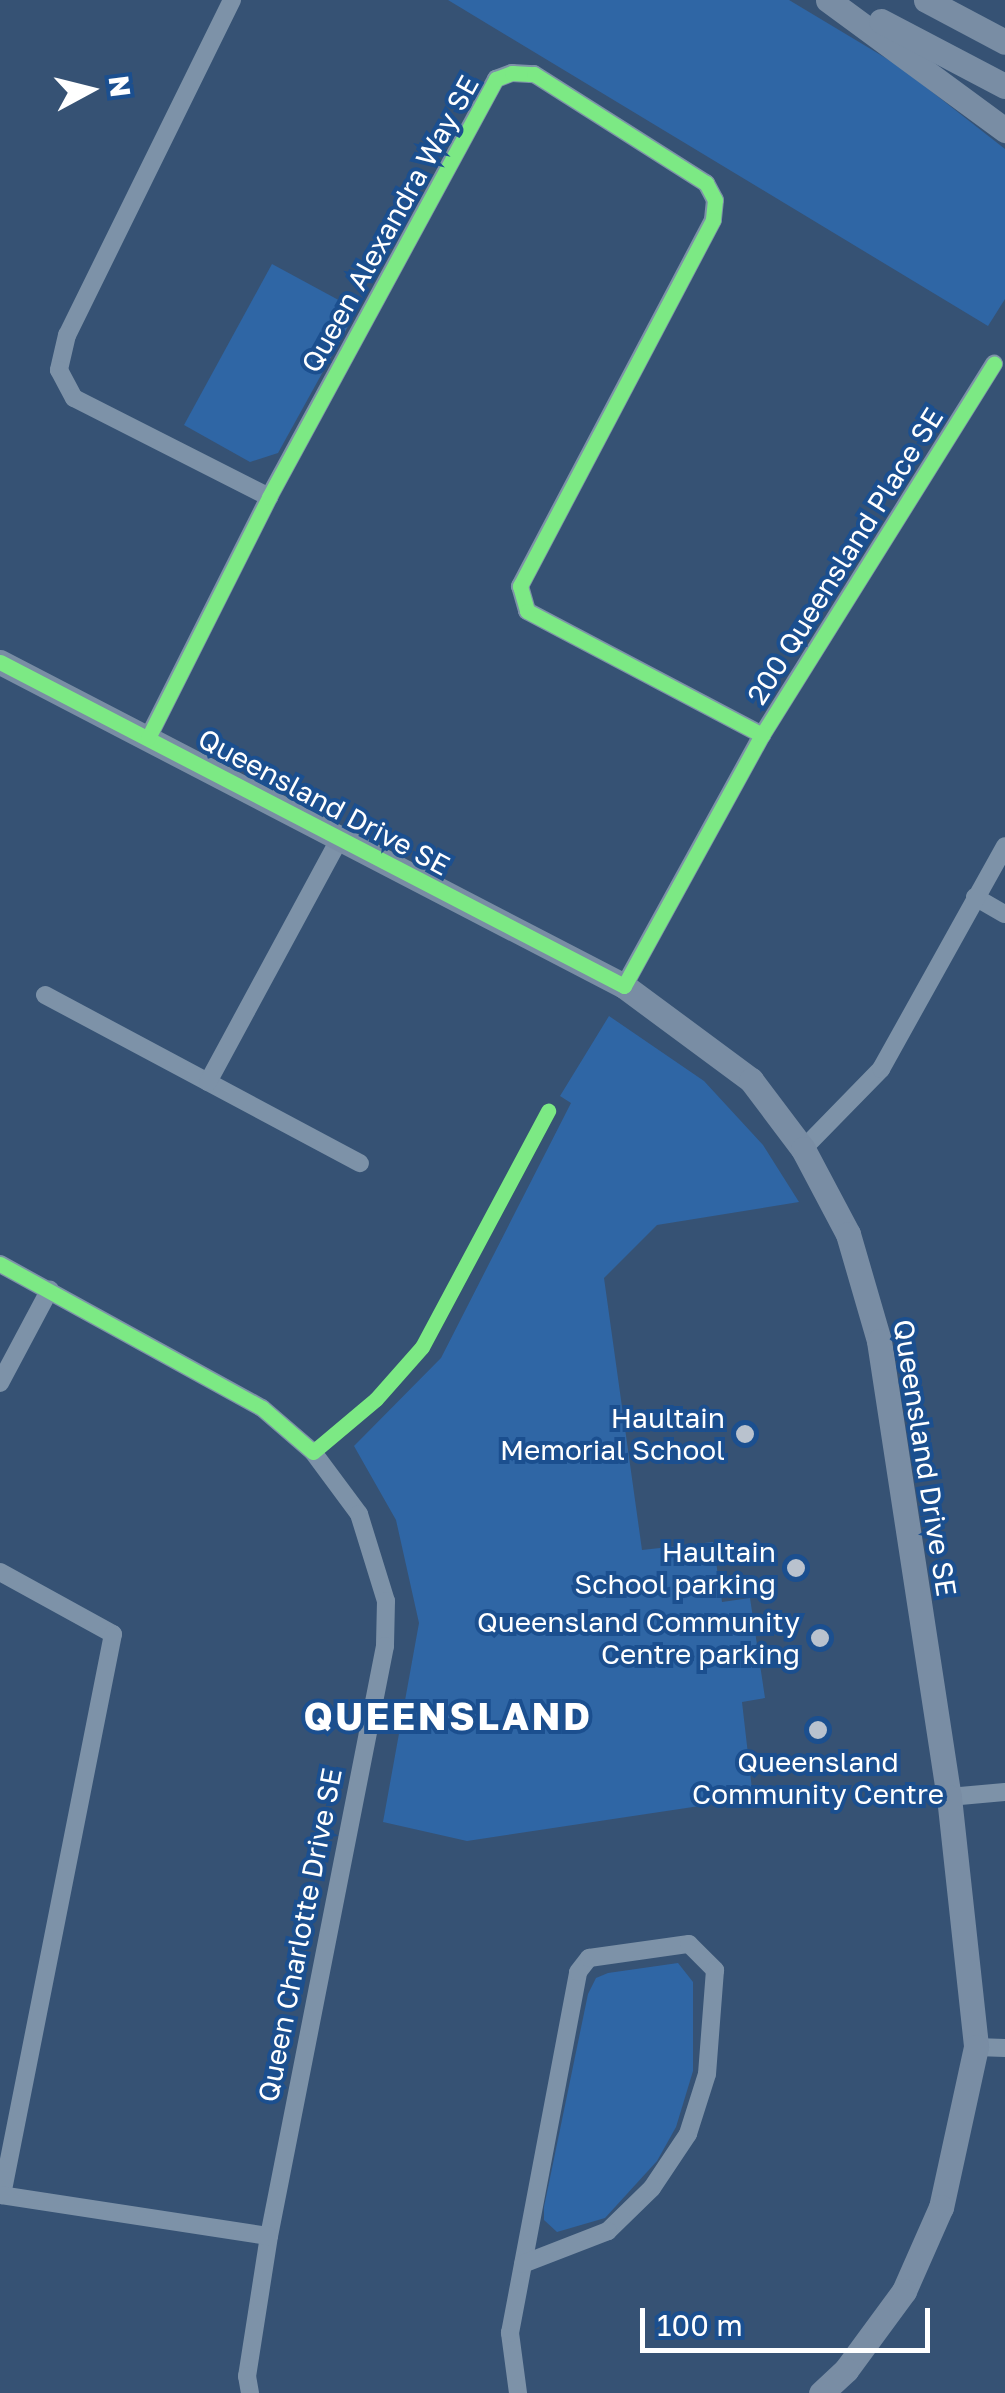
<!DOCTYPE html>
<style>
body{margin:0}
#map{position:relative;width:1005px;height:2393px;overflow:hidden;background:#365274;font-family:"Golos Text",sans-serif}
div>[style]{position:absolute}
.green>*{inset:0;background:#2f66a5}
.street>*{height:18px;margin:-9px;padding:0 9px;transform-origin:9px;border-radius:9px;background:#7d92a8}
.secondary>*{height:25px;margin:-12.5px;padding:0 12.5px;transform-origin:12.5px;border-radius:12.5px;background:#798da4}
.cycleway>*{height:15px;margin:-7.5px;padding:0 7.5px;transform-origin:7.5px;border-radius:7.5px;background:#7ce984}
.dots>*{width:28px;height:28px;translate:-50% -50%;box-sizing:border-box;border:5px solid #1b4f8f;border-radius:50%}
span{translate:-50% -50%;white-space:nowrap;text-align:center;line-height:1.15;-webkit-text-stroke:8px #1b4f8f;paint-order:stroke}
.street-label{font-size:28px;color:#fff}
.poi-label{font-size:28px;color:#fff}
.right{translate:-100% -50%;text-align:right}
.district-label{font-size:38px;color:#fff;font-weight:700;letter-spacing:2.5px}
.north{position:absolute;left:40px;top:40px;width:100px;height:100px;-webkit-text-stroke:8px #1b4f8f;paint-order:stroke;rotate:83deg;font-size:28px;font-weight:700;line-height:40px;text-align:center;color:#fff}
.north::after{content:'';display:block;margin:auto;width:35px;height:45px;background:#fff;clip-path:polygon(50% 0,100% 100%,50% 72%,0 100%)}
.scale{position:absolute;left:640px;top:2308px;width:290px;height:45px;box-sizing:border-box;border:5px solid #fff;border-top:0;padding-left:12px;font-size:30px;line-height:35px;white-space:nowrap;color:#fff;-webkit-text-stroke:8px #1b4f8f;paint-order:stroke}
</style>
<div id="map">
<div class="green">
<div style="clip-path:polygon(448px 0,789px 0,899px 66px,1005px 149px,1005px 299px,988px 326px)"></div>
<div style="clip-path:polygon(272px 264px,357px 310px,278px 453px,250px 462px,184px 425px)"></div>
<div style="clip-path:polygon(609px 1016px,704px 1081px,763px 1145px,799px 1202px,657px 1225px,604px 1278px,642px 1550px,713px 1542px,722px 1602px,750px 1598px,765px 1698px,742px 1702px,753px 1798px,467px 1841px,383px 1822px,419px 1623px,396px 1520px,354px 1446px,441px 1358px,571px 1103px,560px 1096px)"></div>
<div style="clip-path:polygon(678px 1963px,693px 1982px,693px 2071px,676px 2127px,657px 2161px,605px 2218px,557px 2232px,544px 2220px,544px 2207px,588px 1994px,596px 1978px,608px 1973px)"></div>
</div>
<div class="street">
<div style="left:232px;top:0;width:373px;rotate:116.2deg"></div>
<div style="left:67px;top:335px;width:36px;rotate:103deg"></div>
<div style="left:59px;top:370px;width:32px;rotate:62deg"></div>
<div style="left:74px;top:398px;width:219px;rotate:26.9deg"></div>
<div style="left:148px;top:738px;width:270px;rotate:-63.3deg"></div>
<div style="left:269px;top:497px;width:476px;rotate:-61.5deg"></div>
<div style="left:496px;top:79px;width:17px;rotate:-21deg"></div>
<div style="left:512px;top:73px;width:22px;rotate:3deg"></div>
<div style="left:534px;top:74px;width:204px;rotate:32.4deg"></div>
<div style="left:706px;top:183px;width:19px;rotate:62deg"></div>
<div style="left:715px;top:200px;width:20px;rotate:96deg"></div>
<div style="left:713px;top:220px;width:414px;rotate:117.8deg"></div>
<div style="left:520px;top:586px;width:26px;rotate:74deg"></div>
<div style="left:527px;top:611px;width:266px;rotate:27.8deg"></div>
<div style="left:975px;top:897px;width:34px;rotate:30deg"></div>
<div style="left:624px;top:986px;width:286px;rotate:-61.2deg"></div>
<div style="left:762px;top:735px;width:438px;rotate:-58deg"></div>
<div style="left:45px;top:995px;width:357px;rotate:28.1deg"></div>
<div style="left:208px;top:1082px;width:275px;rotate:-61.6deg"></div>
<div style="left:803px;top:1149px;width:112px;rotate:-45.7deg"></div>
<div style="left:881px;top:1069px;width:255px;rotate:-60.9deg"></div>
<div style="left:0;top:1264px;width:299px;rotate:28.8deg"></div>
<div style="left:262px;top:1408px;width:67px;rotate:40.8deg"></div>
<div style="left:313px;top:1452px;width:77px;rotate:53.4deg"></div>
<div style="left:359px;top:1514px;width:91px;rotate:72.8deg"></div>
<div style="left:386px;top:1601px;width:45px;rotate:91.3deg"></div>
<div style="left:385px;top:1646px;width:601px;rotate:101.12deg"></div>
<div style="left:269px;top:2236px;width:142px;rotate:98.9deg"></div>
<div style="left:247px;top:2376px;width:17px;rotate:80deg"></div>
<div style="left:0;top:1383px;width:106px;rotate:-62deg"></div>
<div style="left:0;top:1572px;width:129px;rotate:28.8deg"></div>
<div style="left:113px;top:1634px;width:572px;rotate:101.19deg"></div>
<div style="left:949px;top:1797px;width:56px;rotate:-5.1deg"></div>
<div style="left:976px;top:2047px;width:29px;rotate:2deg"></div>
<div style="left:0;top:2195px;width:272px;rotate:8.7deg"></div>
<div style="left:518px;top:2393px;width:61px;rotate:-97.6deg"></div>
<div style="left:510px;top:2333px;width:367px;rotate:-79.3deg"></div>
<div style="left:578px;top:1972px;width:18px;rotate:-52deg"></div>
<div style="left:589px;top:1958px;width:101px;rotate:-8deg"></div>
<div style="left:689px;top:1944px;width:37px;rotate:45deg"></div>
<div style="left:715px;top:1970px;width:104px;rotate:94.4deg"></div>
<div style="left:707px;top:2074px;width:63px;rotate:107.6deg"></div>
<div style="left:688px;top:2134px;width:65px;rotate:123.7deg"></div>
<div style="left:652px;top:2188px;width:62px;rotate:135.7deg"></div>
<div style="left:608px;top:2231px;width:91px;rotate:158.8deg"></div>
</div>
<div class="secondary">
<div style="left:828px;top:0;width:220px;rotate:36.3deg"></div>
<div style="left:926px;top:0;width:89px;rotate:28deg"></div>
<div style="left:881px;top:21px;width:140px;rotate:27.7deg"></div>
<div style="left:0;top:662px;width:703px;rotate:27.44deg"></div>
<div style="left:624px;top:986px;width:158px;rotate:36.5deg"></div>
<div style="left:751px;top:1080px;width:86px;rotate:53deg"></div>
<div style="left:803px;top:1149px;width:96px;rotate:62.1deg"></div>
<div style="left:848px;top:1234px;width:111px;rotate:73.8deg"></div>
<div style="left:879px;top:1341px;width:461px;rotate:81.3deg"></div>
<div style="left:949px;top:1797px;width:251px;rotate:83.8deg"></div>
<div style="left:976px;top:2047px;width:164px;rotate:102.3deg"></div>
<div style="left:941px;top:2207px;width:92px;rotate:113.8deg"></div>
<div style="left:904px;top:2291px;width:98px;rotate:126.3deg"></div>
<div style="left:846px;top:2370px;width:34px;rotate:137deg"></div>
</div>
<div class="cycleway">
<div style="left:0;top:662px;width:703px;rotate:27.44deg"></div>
<div style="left:624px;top:986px;width:286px;rotate:-61.2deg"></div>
<div style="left:762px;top:735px;width:438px;rotate:-58deg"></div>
<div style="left:148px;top:738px;width:270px;rotate:-63.3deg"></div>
<div style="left:269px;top:497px;width:476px;rotate:-61.5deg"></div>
<div style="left:496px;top:79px;width:17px;rotate:-21deg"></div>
<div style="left:512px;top:73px;width:22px;rotate:3deg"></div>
<div style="left:534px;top:74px;width:204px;rotate:32.4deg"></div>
<div style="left:706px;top:183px;width:19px;rotate:62deg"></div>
<div style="left:715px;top:200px;width:20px;rotate:96deg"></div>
<div style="left:713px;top:220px;width:414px;rotate:117.8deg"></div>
<div style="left:520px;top:586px;width:26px;rotate:74deg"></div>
<div style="left:527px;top:611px;width:266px;rotate:27.8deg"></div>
<div style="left:0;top:1264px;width:299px;rotate:28.8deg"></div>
<div style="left:262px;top:1408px;width:67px;rotate:40.8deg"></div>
<div style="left:313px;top:1452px;width:82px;rotate:-40.1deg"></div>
<div style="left:376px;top:1399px;width:69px;rotate:-48.5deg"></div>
<div style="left:422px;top:1347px;width:268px;rotate:-61.9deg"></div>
</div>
<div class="dots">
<div style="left:745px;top:1434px;background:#b9c2ce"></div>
<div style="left:796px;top:1568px;background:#b9c2ce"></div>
<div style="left:820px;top:1638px;background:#b9c2ce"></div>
<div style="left:818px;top:1730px;background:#b9c2ce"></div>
</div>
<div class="street-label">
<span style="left:390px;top:224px;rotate:-61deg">Queen Alexandra Way SE</span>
<span style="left:845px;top:556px;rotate:-58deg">200 Queensland Place SE</span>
<span style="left:324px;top:802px;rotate:28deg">Queensland Drive SE</span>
<span style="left:925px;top:1458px;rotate:81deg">Queensland Drive SE</span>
<span style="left:300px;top:1935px;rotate:-79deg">Queen Charlotte Drive SE</span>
</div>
<div class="poi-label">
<span class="right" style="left:725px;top:1434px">Haultain<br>Memorial School</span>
<span class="right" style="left:776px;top:1568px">Haultain<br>School parking</span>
<span class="right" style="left:800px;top:1638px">Queensland Community<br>Centre parking</span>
<span style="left:818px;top:1778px">Queensland<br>Community Centre</span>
</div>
<div class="district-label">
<span style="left:448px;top:1716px">QUEENSLAND</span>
</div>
<div class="north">N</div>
<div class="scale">100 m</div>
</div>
